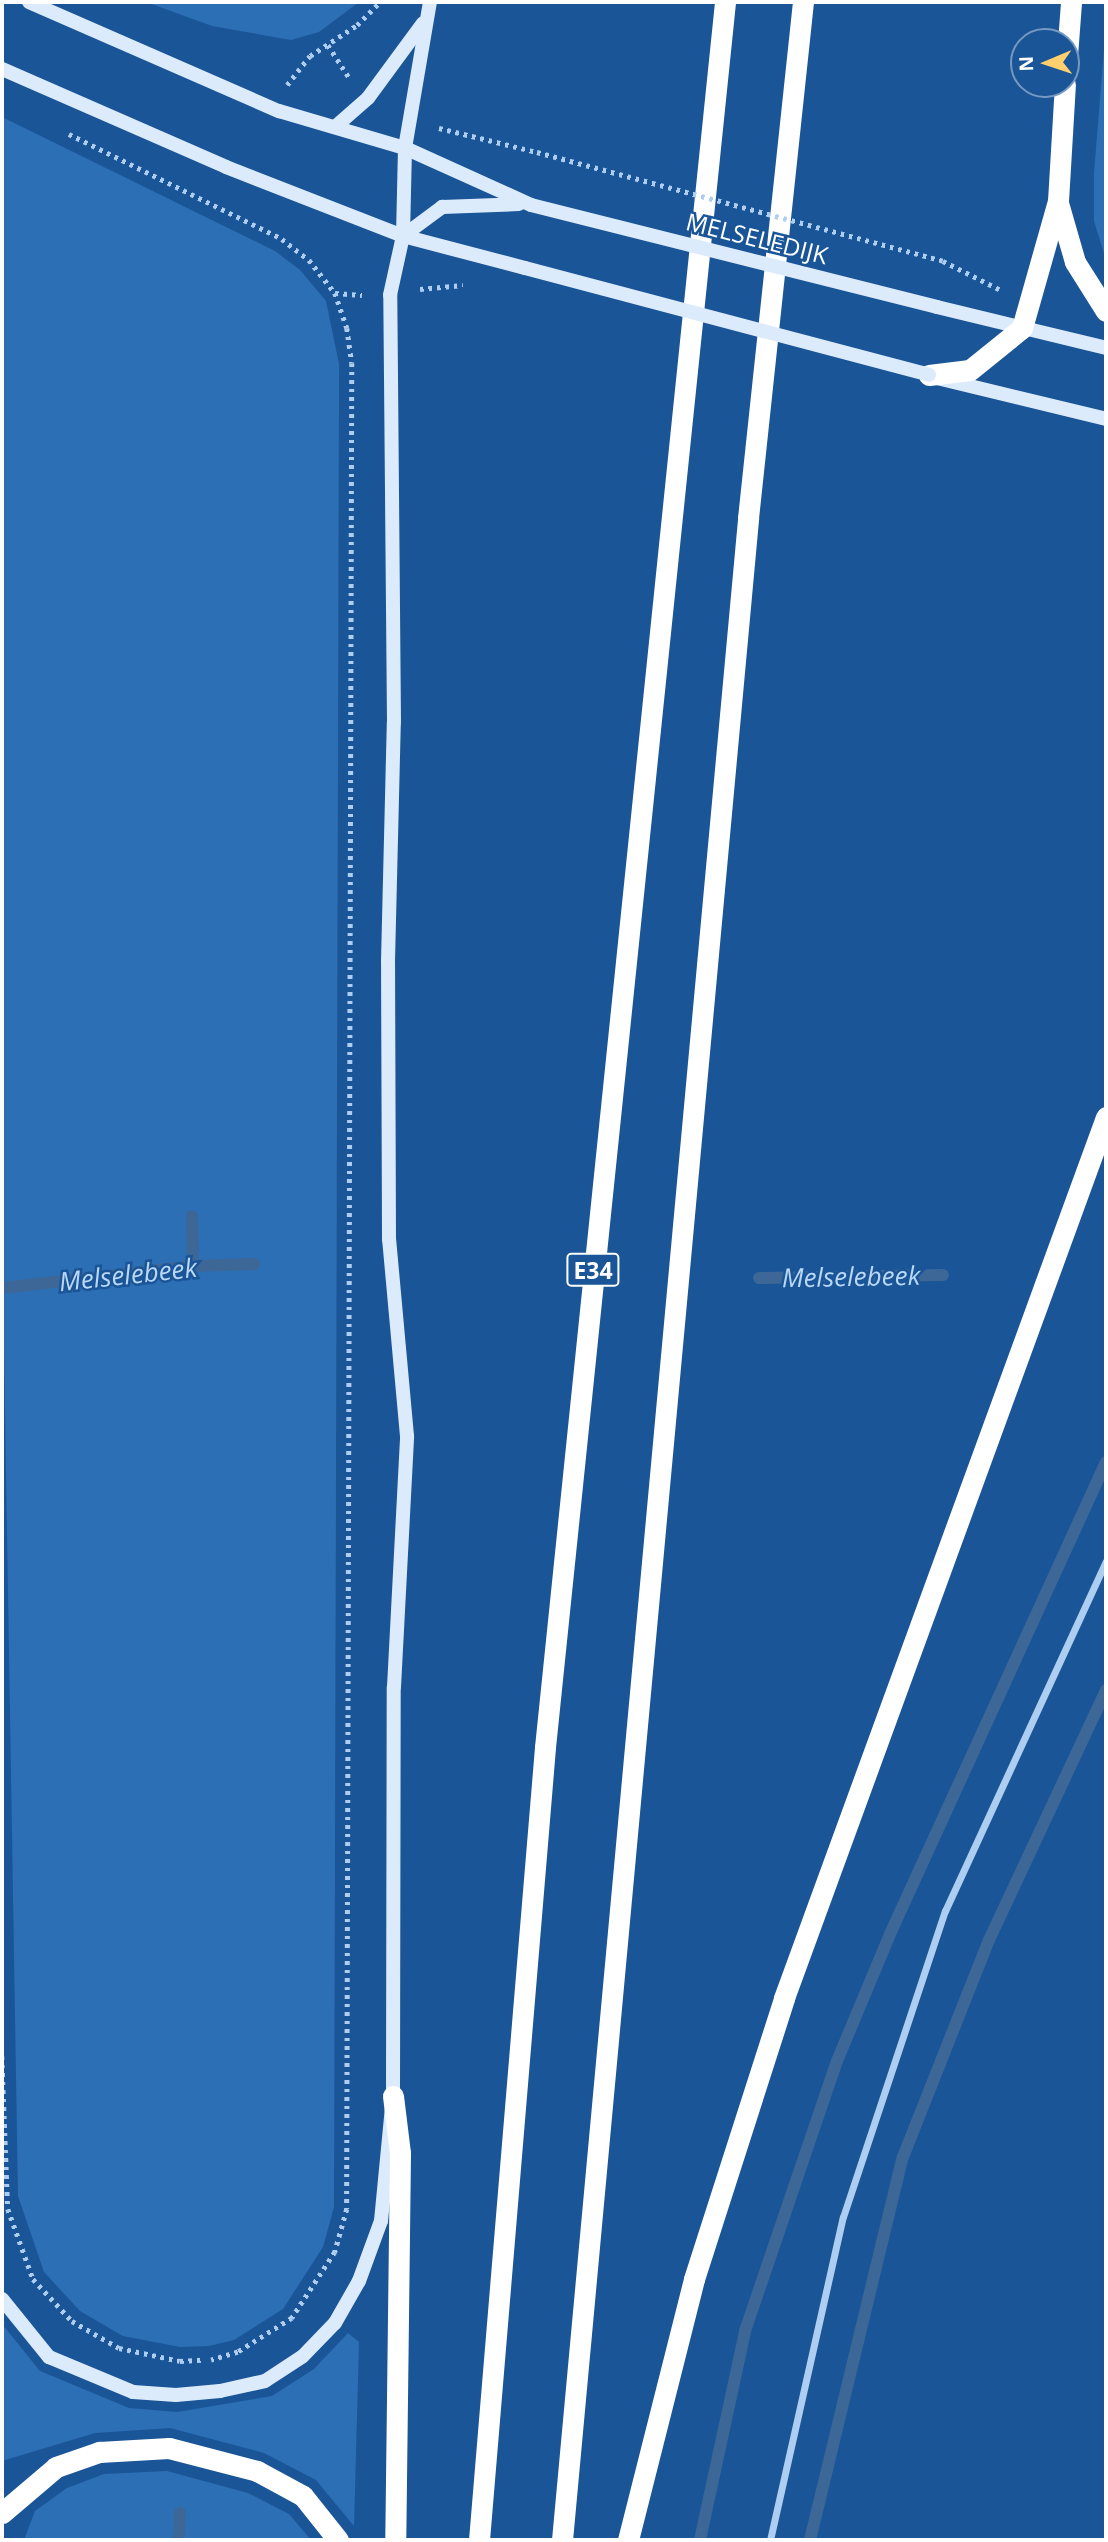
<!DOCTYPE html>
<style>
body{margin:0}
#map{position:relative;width:1108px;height:2542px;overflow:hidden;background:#1a5598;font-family:"Open Sans",sans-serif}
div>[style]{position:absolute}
.green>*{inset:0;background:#2d6fb5}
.stream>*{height:12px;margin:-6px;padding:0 6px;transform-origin:6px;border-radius:6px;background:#3d6797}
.path>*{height:4.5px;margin-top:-2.25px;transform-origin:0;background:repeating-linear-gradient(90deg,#aecef1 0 3.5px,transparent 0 8.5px)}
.minor>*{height:7px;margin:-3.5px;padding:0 3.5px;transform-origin:3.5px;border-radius:3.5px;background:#aecef1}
.secondary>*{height:14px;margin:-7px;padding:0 7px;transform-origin:7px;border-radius:7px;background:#dcebfb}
.motorway>*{height:21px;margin:-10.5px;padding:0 10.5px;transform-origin:10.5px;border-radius:10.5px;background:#fff}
.path-bridge>*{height:4.5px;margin-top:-2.25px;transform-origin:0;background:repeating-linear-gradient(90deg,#aecef1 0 3.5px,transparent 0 8.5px)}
.secondary-bridge>*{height:14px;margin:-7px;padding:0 7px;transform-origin:7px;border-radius:7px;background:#dcebfb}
span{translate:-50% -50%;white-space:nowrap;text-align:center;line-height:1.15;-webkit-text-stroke:5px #1a5598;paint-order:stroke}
.shield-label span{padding:2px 5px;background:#1a5598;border:2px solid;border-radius:5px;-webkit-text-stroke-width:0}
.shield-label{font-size:23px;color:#fff;font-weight:700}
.street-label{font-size:24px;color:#fff}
.water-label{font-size:26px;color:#bad8f7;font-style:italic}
.frame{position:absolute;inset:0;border:4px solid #fff;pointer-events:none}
.north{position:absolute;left:1010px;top:28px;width:70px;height:70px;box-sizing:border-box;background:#1a5598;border:2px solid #7699c1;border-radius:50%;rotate:268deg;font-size:19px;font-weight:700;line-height:28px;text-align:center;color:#fff}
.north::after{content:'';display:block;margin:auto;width:24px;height:32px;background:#ffd06d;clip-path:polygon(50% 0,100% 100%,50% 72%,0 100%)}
</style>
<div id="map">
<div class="green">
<div style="clip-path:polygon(146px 2px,359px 2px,319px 32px,291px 40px,212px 26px)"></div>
<div style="clip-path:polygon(1106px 24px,1106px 260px,1094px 221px,1094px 173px)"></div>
<div style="clip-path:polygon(2px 117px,275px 251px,300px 270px,326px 301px,339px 364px,334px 2207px,323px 2247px,283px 2309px,234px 2340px,209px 2346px,180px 2347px,123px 2336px,80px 2311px,44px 2272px,18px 2196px,2px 1228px)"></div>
<div style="clip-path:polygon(2px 2324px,40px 2371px,129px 2408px,177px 2412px,272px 2396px,314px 2369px,348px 2333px,359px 2342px,354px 2526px,316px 2480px,264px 2453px,170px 2428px,95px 2433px,2px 2461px)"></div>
<div style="clip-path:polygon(167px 2471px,248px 2493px,289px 2514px,311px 2540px,24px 2540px,35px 2511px,67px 2488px,104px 2474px)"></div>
</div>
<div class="stream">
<div style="left:192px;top:1216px;width:50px;rotate:88.9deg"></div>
<div style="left:759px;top:1278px;width:184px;rotate:-0.9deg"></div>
<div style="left:2px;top:1288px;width:192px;rotate:-6.6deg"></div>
<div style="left:193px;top:1266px;width:61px;rotate:-1.9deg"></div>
<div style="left:179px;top:2540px;width:27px;rotate:-88deg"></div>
<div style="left:700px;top:2540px;width:214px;rotate:-77.8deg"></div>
<div style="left:745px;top:2331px;width:285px;rotate:-71.2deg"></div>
<div style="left:837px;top:2061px;width:138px;rotate:-67.3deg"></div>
<div style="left:890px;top:1934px;width:519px;rotate:-65.41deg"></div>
<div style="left:810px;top:2540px;width:394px;rotate:-76.4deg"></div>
<div style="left:903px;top:2157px;width:233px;rotate:-68.4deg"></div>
<div style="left:989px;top:1940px;width:276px;rotate:-64.9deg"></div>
</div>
<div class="path">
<div style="left:328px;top:45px;width:38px;rotate:57deg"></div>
<div style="left:287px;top:85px;width:37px;rotate:-52deg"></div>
<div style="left:310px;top:56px;width:56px;rotate:-33.4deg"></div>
<div style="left:357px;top:25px;width:33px;rotate:-45deg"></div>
<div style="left:439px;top:128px;width:101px;rotate:13.8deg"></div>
<div style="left:69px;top:134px;width:237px;rotate:26.2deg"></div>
<div style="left:282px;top:239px;width:34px;rotate:38deg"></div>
<div style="left:309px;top:260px;width:42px;rotate:51.8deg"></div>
<div style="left:335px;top:293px;width:37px;rotate:71deg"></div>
<div style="left:347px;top:328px;width:35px;rotate:82deg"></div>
<div style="left:352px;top:363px;width:1846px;rotate:90.16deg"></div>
<div style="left:347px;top:2209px;width:45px;rotate:105.6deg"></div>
<div style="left:335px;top:2252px;width:79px;rotate:123.1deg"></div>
<div style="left:292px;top:2318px;width:64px;rotate:147.8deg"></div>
<div style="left:238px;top:2352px;width:28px;rotate:163deg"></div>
<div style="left:943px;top:261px;width:63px;rotate:26.6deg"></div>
<div style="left:420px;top:289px;width:43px;rotate:-5.3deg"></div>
<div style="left:335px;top:293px;width:27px;rotate:4deg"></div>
<div style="left:2px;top:2056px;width:153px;rotate:87.8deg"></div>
<div style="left:8px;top:2209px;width:74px;rotate:70.3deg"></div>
<div style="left:33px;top:2279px;width:57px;rotate:47.1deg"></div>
<div style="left:72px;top:2321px;width:54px;rotate:29.9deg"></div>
<div style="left:119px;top:2348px;width:62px;rotate:12deg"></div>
<div style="left:180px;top:2361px;width:22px;rotate:-3deg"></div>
</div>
<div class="minor">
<div style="left:770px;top:2540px;width:331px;rotate:-77.3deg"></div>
<div style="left:843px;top:2217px;width:323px;rotate:-71.6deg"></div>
<div style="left:945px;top:1911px;width:385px;rotate:-65.3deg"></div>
</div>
<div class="secondary">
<div style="left:29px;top:2px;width:273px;rotate:23.6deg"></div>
<div style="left:279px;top:111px;width:131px;rotate:16.4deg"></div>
<div style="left:405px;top:148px;width:138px;rotate:24.3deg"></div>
<div style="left:2px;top:69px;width:244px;rotate:23.6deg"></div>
<div style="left:226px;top:167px;width:190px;rotate:21.3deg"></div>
<div style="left:403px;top:236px;width:126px;rotate:14.7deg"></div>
<div style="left:335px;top:127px;width:44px;rotate:-41.3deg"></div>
<div style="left:368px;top:98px;width:93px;rotate:-53.7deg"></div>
<div style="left:403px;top:236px;width:49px;rotate:-36.6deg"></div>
<div style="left:442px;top:207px;width:77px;rotate:-2.2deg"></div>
<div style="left:937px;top:307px;width:174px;rotate:13.6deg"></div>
<div style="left:937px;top:378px;width:174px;rotate:13.6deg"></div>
<div style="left:2px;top:2299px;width:75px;rotate:51deg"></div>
<div style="left:49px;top:2357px;width:91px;rotate:22.6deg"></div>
<div style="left:133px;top:2392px;width:43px;rotate:4deg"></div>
<div style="left:176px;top:2395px;width:44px;rotate:-5.2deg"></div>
<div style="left:220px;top:2391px;width:46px;rotate:-12.5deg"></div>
<div style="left:265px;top:2381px;width:45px;rotate:-33.3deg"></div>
<div style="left:303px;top:2356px;width:46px;rotate:-45.9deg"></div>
<div style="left:335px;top:2323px;width:48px;rotate:-60.3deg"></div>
<div style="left:359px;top:2281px;width:64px;rotate:-69.9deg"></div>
<div style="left:381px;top:2221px;width:126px;rotate:-84.5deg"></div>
<div style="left:393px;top:2096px;width:409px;rotate:-89.9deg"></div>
<div style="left:394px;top:1687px;width:251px;rotate:-87deg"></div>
<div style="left:407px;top:1436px;width:198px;rotate:-95.2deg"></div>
<div style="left:389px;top:1239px;width:278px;rotate:-90.2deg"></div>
<div style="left:388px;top:961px;width:239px;rotate:-88.6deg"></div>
<div style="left:394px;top:722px;width:427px;rotate:-90.5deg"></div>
<div style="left:390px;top:295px;width:60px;rotate:-77.6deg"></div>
<div style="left:403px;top:236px;width:88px;rotate:-88.7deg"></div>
<div style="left:405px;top:148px;width:148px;rotate:-80.3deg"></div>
</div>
<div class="motorway">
<div style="left:1066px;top:69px;width:67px;rotate:-85.7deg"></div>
<div style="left:1058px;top:203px;width:61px;rotate:73.9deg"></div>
<div style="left:1075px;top:262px;width:58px;rotate:57.7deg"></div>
<div style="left:929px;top:375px;width:41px;rotate:-7deg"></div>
<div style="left:970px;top:370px;width:67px;rotate:-38.9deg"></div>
<div style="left:1022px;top:328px;width:132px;rotate:-74.2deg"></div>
<div style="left:1058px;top:201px;width:117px;rotate:-86.6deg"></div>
<div style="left:393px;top:2096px;width:57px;rotate:83deg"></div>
<div style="left:400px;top:2153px;width:387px;rotate:90.7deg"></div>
<div style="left:2px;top:2513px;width:71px;rotate:-40.4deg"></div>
<div style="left:56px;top:2467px;width:46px;rotate:-19.2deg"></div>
<div style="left:99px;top:2452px;width:70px;rotate:-3.3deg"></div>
<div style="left:169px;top:2448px;width:91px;rotate:14.6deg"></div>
<div style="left:257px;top:2471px;width:52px;rotate:28.5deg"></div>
<div style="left:303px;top:2496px;width:56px;rotate:51.5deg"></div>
<div style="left:479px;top:2540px;width:796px;rotate:-85.24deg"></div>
<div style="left:545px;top:1747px;width:1754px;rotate:-84.11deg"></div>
<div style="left:562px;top:2540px;width:2031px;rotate:-84.74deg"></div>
<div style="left:748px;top:518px;width:519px;rotate:-83.92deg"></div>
<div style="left:628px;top:2540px;width:269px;rotate:-75.8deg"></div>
<div style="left:694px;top:2279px;width:295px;rotate:-72.2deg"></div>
<div style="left:784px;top:1998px;width:938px;rotate:-69.92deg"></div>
</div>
<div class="path-bridge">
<div style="left:537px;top:152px;width:420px;rotate:15deg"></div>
</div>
<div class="secondary-bridge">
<div style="left:531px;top:205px;width:419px;rotate:14.1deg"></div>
<div style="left:525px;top:268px;width:418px;rotate:14.8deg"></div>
</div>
<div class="shield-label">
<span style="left:593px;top:1270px">E34</span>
</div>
<div class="street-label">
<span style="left:757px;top:238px;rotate:14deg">MELSELEDIJK</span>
</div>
<div class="water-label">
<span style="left:128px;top:1275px;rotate:-6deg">Melselebeek</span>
<span style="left:851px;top:1277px;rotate:-1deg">Melselebeek</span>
</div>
<div class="frame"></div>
<div class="north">N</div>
</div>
